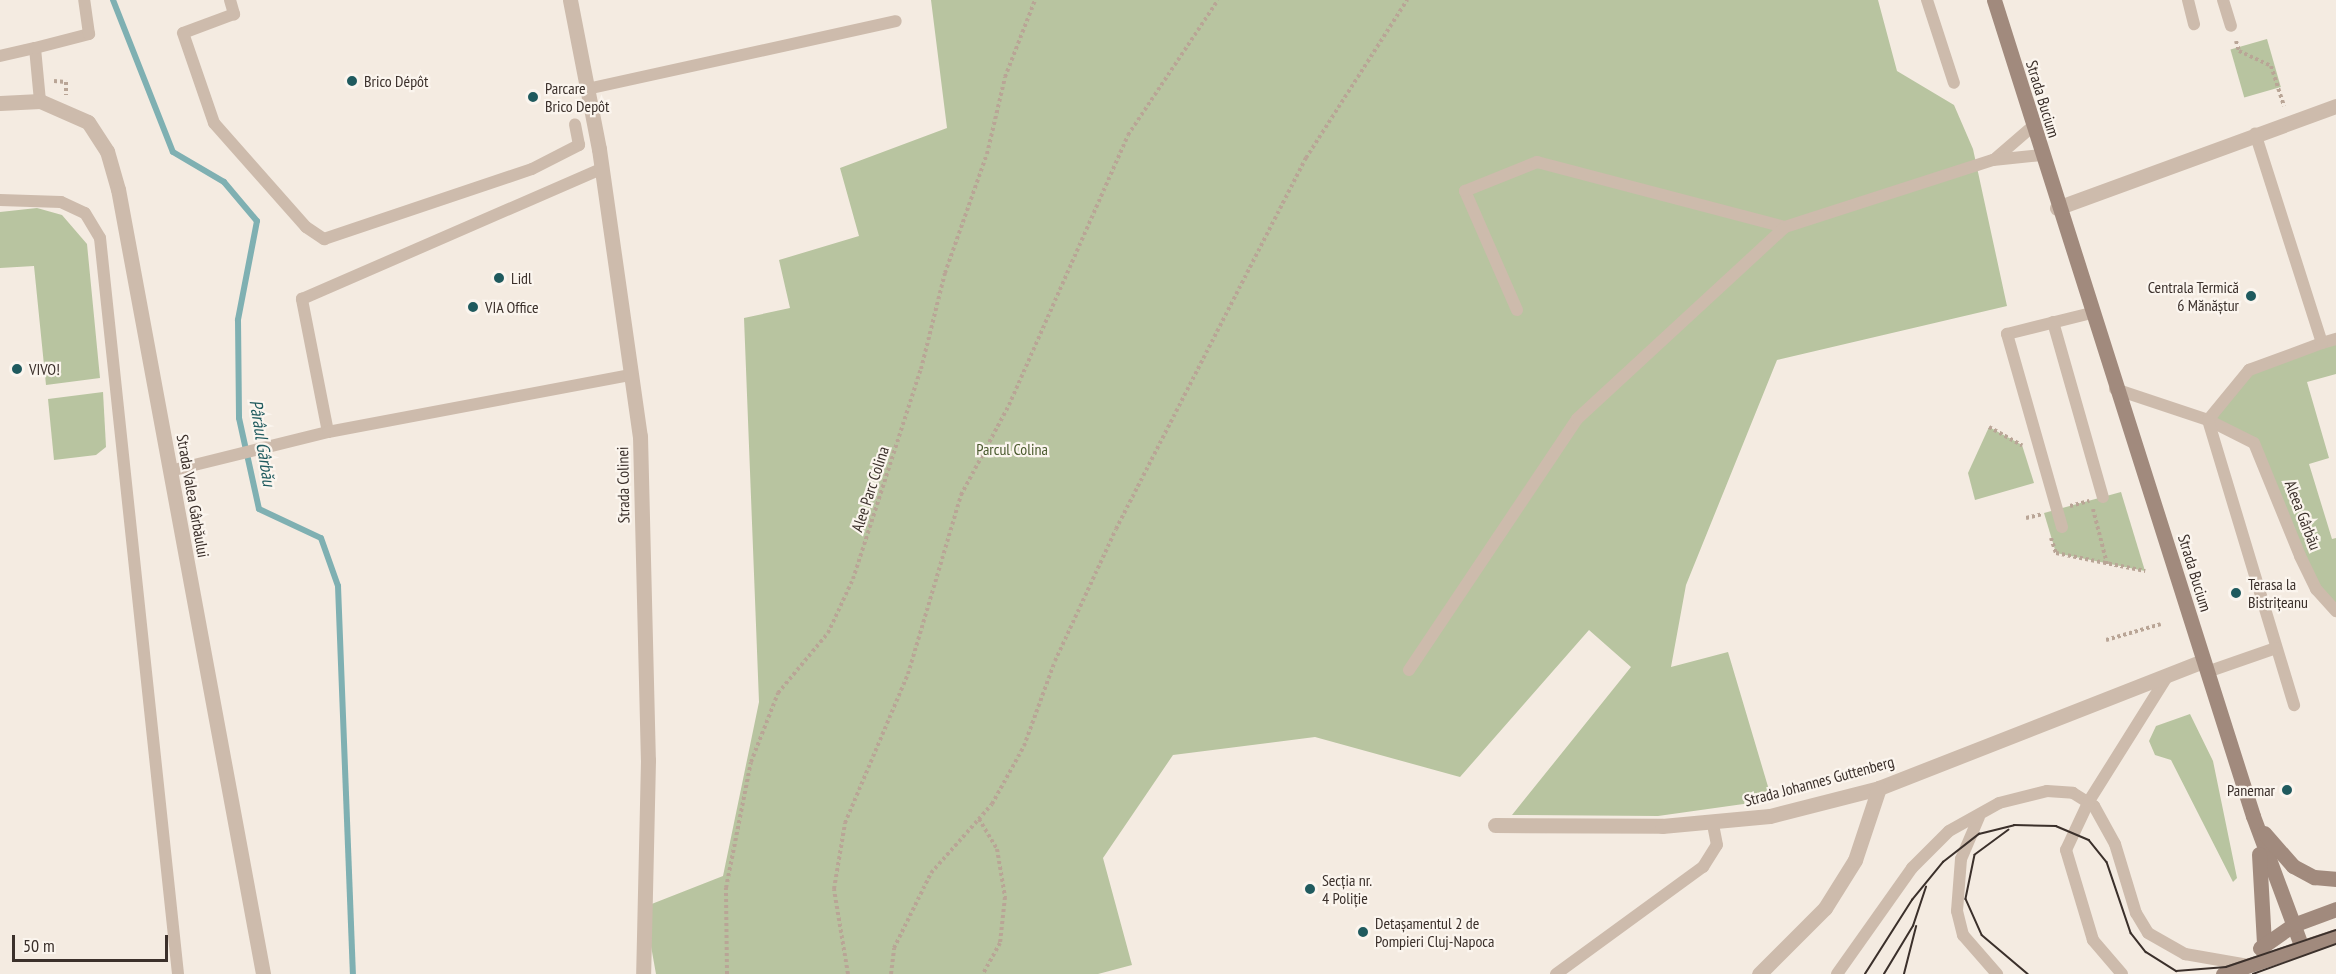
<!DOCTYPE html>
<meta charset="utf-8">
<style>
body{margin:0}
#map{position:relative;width:2336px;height:974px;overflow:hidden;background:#f4ebe1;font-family:"PT Sans Narrow",sans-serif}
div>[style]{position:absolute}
.green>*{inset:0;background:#b8c4a0;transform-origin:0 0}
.stream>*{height:6px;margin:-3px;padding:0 3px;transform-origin:3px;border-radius:3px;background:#7fb0b2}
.path>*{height:4px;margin-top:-2px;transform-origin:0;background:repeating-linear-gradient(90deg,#b9a596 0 3px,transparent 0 6px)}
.service>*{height:12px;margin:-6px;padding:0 6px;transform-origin:6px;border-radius:6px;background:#cdbbac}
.minor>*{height:15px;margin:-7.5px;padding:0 7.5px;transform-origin:7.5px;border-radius:7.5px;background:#cdbbac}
.secondary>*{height:15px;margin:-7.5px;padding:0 7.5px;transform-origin:7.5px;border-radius:7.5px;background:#a18a7d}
.tram>*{height:1.5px;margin:-0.75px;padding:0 0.75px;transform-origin:0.75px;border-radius:0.75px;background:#3b302b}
.dots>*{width:16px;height:16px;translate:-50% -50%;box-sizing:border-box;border:3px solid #fbf5ee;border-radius:50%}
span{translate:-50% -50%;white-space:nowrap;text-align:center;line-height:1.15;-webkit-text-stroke:4.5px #fbf5ee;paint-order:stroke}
.poi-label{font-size:16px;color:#3b302b}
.left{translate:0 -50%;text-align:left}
.right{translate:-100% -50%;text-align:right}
.street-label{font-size:16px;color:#3b302b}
.park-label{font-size:16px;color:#4a5a2e}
.water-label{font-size:18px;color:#1f5a5e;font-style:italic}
.scale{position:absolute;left:12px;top:935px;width:156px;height:27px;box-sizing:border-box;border:3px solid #3b302b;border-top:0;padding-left:8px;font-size:18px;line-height:21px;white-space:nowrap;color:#3b302b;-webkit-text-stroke:4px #fbf5ee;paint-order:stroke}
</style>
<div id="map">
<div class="green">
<div style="clip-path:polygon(931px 0,1878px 0,1897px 71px,1954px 105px,1973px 149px,2007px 306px,1777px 360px,1686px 585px,1671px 667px,1728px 652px,1772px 800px,1658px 816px,1512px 815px,1631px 667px,1589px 630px,1460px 777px,1315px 737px,1173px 755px,1103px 858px,1132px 965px,1098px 974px,656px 974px,644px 907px,723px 876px,759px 702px,744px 318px,790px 308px,779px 260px,859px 236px,840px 168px,947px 128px)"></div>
<div style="left:2267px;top:39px;width:50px;height:38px;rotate:74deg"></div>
<div style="clip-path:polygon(37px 208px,62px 215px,87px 244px,100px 378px,46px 385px,34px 266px,0 268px,0 212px)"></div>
<div style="clip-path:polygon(2336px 339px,2336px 374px,2307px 382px,2329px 458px,2309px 464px,2332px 539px,2336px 538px,2336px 611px,2316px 589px,2254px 443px,2208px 420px,2249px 370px)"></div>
<div style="clip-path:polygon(103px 392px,106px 447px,96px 455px,54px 460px,48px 399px)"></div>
<div style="clip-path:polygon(1989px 427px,2022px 445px,2034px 483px,1975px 500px,1968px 473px)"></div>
<div style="clip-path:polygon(2121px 492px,2145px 571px,2056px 553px,2044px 513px)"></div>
<div style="clip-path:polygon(2190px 714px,2213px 761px,2237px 878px,2233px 882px,2171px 760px,2155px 755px,2149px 741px,2156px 726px)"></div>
</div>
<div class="stream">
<div style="left:113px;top:0;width:163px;rotate:68.5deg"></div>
<div style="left:173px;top:152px;width:59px;rotate:30.5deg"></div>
<div style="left:224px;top:182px;width:51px;rotate:49.8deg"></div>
<div style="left:257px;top:221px;width:101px;rotate:100.9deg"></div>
<div style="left:238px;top:320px;width:98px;rotate:89.4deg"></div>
<div style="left:239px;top:418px;width:93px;rotate:77.6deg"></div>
<div style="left:259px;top:509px;width:68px;rotate:25.1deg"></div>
<div style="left:321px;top:538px;width:51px;rotate:70.5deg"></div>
<div style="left:338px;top:586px;width:388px;rotate:87.8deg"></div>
</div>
<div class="path">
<div style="left:2236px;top:41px;width:10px;rotate:73deg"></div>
<div style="left:2239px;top:51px;width:35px;rotate:25deg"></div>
<div style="left:2271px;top:66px;width:42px;rotate:72deg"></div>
<div style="left:54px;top:81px;width:12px;rotate:5deg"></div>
<div style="left:66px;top:82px;width:13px;rotate:90deg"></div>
<div style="left:1989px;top:427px;width:38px;rotate:29deg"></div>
<div style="left:2070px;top:506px;width:20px;rotate:-15deg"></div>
<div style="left:2093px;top:509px;width:57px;rotate:75.7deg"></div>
<div style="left:2026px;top:518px;width:17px;rotate:-13deg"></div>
<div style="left:2051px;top:538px;width:16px;rotate:72deg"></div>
<div style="left:2056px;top:553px;width:91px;rotate:11.4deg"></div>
<div style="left:2106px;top:640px;width:57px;rotate:-16.2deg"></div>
<div style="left:979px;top:819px;width:35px;rotate:59deg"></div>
<div style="left:997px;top:849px;width:49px;rotate:80.5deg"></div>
<div style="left:1005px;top:897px;width:46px;rotate:96.2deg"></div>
<div style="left:1000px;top:943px;width:35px;rotate:119deg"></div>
<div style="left:727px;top:974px;width:86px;rotate:-90.7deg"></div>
<div style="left:726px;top:888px;width:128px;rotate:-78.8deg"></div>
<div style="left:751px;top:762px;width:74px;rotate:-68.6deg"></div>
<div style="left:778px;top:693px;width:78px;rotate:-50.2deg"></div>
<div style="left:828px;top:633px;width:60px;rotate:-65.2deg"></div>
<div style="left:853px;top:579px;width:221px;rotate:-72.1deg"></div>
<div style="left:921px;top:369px;width:99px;rotate:-76deg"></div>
<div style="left:945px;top:273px;width:126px;rotate:-70.6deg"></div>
<div style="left:987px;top:154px;width:79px;rotate:-76.8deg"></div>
<div style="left:1005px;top:77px;width:83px;rotate:-68.7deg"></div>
<div style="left:848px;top:974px;width:86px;rotate:-99.4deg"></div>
<div style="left:834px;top:889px;width:67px;rotate:-80.5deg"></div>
<div style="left:845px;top:823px;width:162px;rotate:-67.1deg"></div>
<div style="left:908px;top:674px;width:187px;rotate:-73.5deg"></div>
<div style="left:961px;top:495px;width:102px;rotate:-61.9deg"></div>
<div style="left:1009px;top:405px;width:295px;rotate:-66.2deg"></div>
<div style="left:1128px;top:135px;width:162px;rotate:-56.3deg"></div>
<div style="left:891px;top:974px;width:26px;rotate:-83deg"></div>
<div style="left:894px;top:948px;width:84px;rotate:-63.7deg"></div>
<div style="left:931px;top:873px;width:92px;rotate:-48.5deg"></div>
<div style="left:992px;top:804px;width:66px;rotate:-61.1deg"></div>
<div style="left:1024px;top:746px;width:90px;rotate:-70deg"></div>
<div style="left:1055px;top:661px;width:145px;rotate:-65.2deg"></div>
<div style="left:1116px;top:529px;width:417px;rotate:-62.9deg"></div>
<div style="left:1306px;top:158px;width:188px;rotate:-57.4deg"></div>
</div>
<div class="service">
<div style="left:230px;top:0;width:15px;rotate:74deg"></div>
<div style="left:234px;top:14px;width:54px;rotate:159.6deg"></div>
<div style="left:183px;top:33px;width:95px;rotate:71deg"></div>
<div style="left:214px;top:123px;width:139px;rotate:48.5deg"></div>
<div style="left:306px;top:227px;width:22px;rotate:34deg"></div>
<div style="left:324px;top:239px;width:219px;rotate:-18.6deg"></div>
<div style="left:532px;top:169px;width:53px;rotate:-27.1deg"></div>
<div style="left:579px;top:145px;width:21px;rotate:-101deg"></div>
<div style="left:1927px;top:0;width:87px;rotate:72deg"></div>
<div style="left:2188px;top:0;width:25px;rotate:76deg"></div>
<div style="left:2223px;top:0;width:27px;rotate:73deg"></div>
<div style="left:0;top:56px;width:36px;rotate:-13deg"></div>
<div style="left:587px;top:89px;width:316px;rotate:-12.4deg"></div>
<div style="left:40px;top:101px;width:53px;rotate:-95.4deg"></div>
<div style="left:35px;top:48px;width:56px;rotate:-14.5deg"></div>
<div style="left:89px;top:34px;width:34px;rotate:-98deg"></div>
<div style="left:1996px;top:158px;width:49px;rotate:-40.9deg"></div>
<div style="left:0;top:200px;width:61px;rotate:1.9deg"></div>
<div style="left:61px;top:202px;width:26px;rotate:25deg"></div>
<div style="left:85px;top:213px;width:29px;rotate:59deg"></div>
<div style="left:100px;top:238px;width:740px;rotate:83.95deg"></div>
<div style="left:1517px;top:310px;width:130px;rotate:-113.6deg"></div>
<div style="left:1465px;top:191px;width:78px;rotate:-21.9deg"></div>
<div style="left:1537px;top:162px;width:256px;rotate:14.7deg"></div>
<div style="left:2053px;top:322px;width:182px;rotate:74.1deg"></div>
<div style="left:2322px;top:343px;width:15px;rotate:-16deg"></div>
<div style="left:2115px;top:389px;width:98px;rotate:18.4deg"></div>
<div style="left:2208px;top:420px;width:51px;rotate:26.6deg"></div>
<div style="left:2254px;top:443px;width:122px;rotate:67.8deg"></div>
<div style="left:2300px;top:556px;width:37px;rotate:64deg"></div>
<div style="left:2316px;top:589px;width:30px;rotate:48deg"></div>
<div style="left:2208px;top:420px;width:65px;rotate:-50.6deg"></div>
<div style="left:2249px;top:370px;width:78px;rotate:-20.3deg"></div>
<div style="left:2322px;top:343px;width:220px;rotate:-107.7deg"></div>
<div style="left:2208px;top:420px;width:298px;rotate:73.2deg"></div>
<div style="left:328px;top:432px;width:136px;rotate:-101.1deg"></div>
<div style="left:302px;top:299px;width:326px;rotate:-23.5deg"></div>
<div style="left:170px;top:471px;width:163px;rotate:-13.9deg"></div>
<div style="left:328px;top:432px;width:308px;rotate:-10.7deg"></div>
<div style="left:2062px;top:527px;width:201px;rotate:-105.9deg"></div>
<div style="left:2007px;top:334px;width:87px;rotate:-14deg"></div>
<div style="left:1409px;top:670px;width:302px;rotate:-56.2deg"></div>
<div style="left:1577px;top:419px;width:283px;rotate:-42.7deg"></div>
<div style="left:1785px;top:227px;width:219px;rotate:-17.9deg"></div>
<div style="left:1993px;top:160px;width:49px;rotate:-5.8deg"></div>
<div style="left:2207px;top:672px;width:73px;rotate:-19.2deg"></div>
<div style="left:1979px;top:817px;width:46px;rotate:113.2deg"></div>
<div style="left:1961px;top:859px;width:52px;rotate:94.4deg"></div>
<div style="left:1957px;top:911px;width:25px;rotate:76deg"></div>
<div style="left:1963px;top:935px;width:52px;rotate:48.9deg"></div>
<div style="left:1556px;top:974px;width:182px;rotate:-36.1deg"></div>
<div style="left:1703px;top:867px;width:26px;rotate:-58deg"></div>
<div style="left:1717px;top:845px;width:21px;rotate:-101deg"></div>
<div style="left:1837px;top:974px;width:130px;rotate:-54.7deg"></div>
<div style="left:1912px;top:868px;width:52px;rotate:-45deg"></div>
<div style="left:1949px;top:831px;width:57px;rotate:-29.2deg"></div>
<div style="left:1999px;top:803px;width:49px;rotate:-14deg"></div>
<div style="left:2047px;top:791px;width:26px;rotate:4deg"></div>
<div style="left:2073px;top:793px;width:25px;rotate:32deg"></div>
<div style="left:2094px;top:806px;width:43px;rotate:61.1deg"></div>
<div style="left:2115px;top:844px;width:72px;rotate:73.1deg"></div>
<div style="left:2136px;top:913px;width:23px;rotate:59deg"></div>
<div style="left:2148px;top:933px;width:43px;rotate:29.6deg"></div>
<div style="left:2185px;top:954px;width:64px;rotate:9.9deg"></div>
<div style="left:2122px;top:974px;width:45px;rotate:-130.5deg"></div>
<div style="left:2093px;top:940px;width:94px;rotate:-106.7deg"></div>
<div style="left:2066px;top:850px;width:54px;rotate:-64.9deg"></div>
<div style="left:2089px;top:801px;width:149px;rotate:-57.9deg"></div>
</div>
<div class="minor">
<div style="left:570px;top:0;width:152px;rotate:79deg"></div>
<div style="left:599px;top:149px;width:290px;rotate:81.9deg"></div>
<div style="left:640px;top:436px;width:324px;rotate:88.6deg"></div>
<div style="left:648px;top:760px;width:214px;rotate:91.3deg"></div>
<div style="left:0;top:103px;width:40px;rotate:-2.9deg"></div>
<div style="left:40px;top:101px;width:52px;rotate:23.6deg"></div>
<div style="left:88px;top:122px;width:35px;rotate:57deg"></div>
<div style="left:107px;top:151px;width:40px;rotate:74deg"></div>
<div style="left:118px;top:189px;width:798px;rotate:79.53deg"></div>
<div style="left:2057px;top:208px;width:297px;rotate:-20.1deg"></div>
<div style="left:1495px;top:825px;width:167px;rotate:0.3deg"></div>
<div style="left:1662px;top:826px;width:108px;rotate:-5.3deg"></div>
<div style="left:1770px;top:816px;width:113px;rotate:-14.4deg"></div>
<div style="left:1879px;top:788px;width:348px;rotate:-21.4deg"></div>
<div style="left:1759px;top:974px;width:93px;rotate:-45deg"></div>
<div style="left:1825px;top:908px;width:57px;rotate:-58deg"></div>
<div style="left:1855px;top:860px;width:76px;rotate:-71.6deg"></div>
</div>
<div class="secondary">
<div style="left:1994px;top:0;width:856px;rotate:72.39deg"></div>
<div style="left:2253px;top:816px;width:141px;rotate:69.6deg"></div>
<div style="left:2264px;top:833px;width:44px;rotate:48.7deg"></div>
<div style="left:2293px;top:866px;width:24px;rotate:28deg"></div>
<div style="left:2314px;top:877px;width:22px;rotate:5deg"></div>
<div style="left:2259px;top:854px;width:89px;rotate:86.8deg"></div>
<div style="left:2260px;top:948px;width:40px;rotate:-34.9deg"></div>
<div style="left:2293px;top:925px;width:46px;rotate:-20.4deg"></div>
<div style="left:2223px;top:974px;width:119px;rotate:-18.6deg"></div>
</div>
<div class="tram">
<div style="left:2009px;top:830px;width:42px;rotate:143.7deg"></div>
<div style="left:1975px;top:855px;width:45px;rotate:101.6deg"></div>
<div style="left:1966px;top:899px;width:39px;rotate:66deg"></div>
<div style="left:1982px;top:935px;width:60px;rotate:40.3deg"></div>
<div style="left:1865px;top:974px;width:88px;rotate:-57.6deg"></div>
<div style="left:1912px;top:900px;width:49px;rotate:-50.8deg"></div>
<div style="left:1943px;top:862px;width:46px;rotate:-37.9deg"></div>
<div style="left:1979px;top:834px;width:36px;rotate:-14deg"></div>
<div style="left:2014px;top:825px;width:42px;rotate:1.4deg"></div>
<div style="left:2056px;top:826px;width:36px;rotate:23deg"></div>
<div style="left:2089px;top:840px;width:28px;rotate:51deg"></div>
<div style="left:2107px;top:862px;width:75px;rotate:71.3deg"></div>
<div style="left:2131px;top:933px;width:24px;rotate:52deg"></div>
<div style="left:2146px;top:952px;width:36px;rotate:32deg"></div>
<div style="left:2176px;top:971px;width:50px;rotate:-4.6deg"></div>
<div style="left:2226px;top:967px;width:116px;rotate:-18.6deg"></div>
<div style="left:1884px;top:974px;width:56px;rotate:-58.9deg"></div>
<div style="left:1913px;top:926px;width:41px;rotate:-71.6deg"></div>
<div style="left:1904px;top:974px;width:49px;rotate:-75.7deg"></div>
<div style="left:2253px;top:974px;width:88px;rotate:-19.9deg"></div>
</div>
<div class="dots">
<div style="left:352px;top:81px;background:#1f5a5e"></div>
<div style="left:533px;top:97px;background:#1f5a5e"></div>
<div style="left:499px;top:278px;background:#1f5a5e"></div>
<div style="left:2251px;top:296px;background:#1f5a5e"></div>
<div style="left:473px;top:307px;background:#1f5a5e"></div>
<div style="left:17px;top:369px;background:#1f5a5e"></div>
<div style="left:2236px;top:593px;background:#1f5a5e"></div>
<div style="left:2287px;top:790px;background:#1f5a5e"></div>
<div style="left:1310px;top:889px;background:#1f5a5e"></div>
<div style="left:1363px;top:932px;background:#1f5a5e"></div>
</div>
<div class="poi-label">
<span class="left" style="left:364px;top:81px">Brico Dépôt</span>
<span class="left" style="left:545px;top:97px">Parcare<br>Brico Depôt</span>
<span class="left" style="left:511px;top:278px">Lidl</span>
<span class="right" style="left:2239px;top:296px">Centrala Termică<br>6 Mănăștur</span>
<span class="left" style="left:485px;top:307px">VIA Office</span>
<span class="left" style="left:29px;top:369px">VIVO!</span>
<span class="left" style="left:2248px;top:593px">Terasa la<br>Bistrițeanu</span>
<span class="right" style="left:2275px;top:790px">Panemar</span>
<span class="left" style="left:1322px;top:889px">Secția nr.<br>4 Poliție</span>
<span class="left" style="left:1375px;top:932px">Detașamentul 2 de<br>Pompieri Cluj-Napoca</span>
</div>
<div class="street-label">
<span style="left:2043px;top:99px;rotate:73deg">Strada Bucium</span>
<span style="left:623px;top:485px;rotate:-91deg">Strada Colinei</span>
<span style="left:870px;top:489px;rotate:-72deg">Alee Parc Colina</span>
<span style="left:193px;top:496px;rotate:80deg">Strada Valea Gârbăului</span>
<span style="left:2303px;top:515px;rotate:69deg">Aleea Gârbău</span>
<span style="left:2195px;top:573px;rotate:73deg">Strada Bucium</span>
<span style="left:1819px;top:781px;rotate:-15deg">Strada Johannes Guttenberg</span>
</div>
<div class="park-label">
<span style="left:1012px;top:449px">Parcul Colina</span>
</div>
<div class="water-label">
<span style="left:262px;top:443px;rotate:81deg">Pârâul Gârbău</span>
</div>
<div class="scale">50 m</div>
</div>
